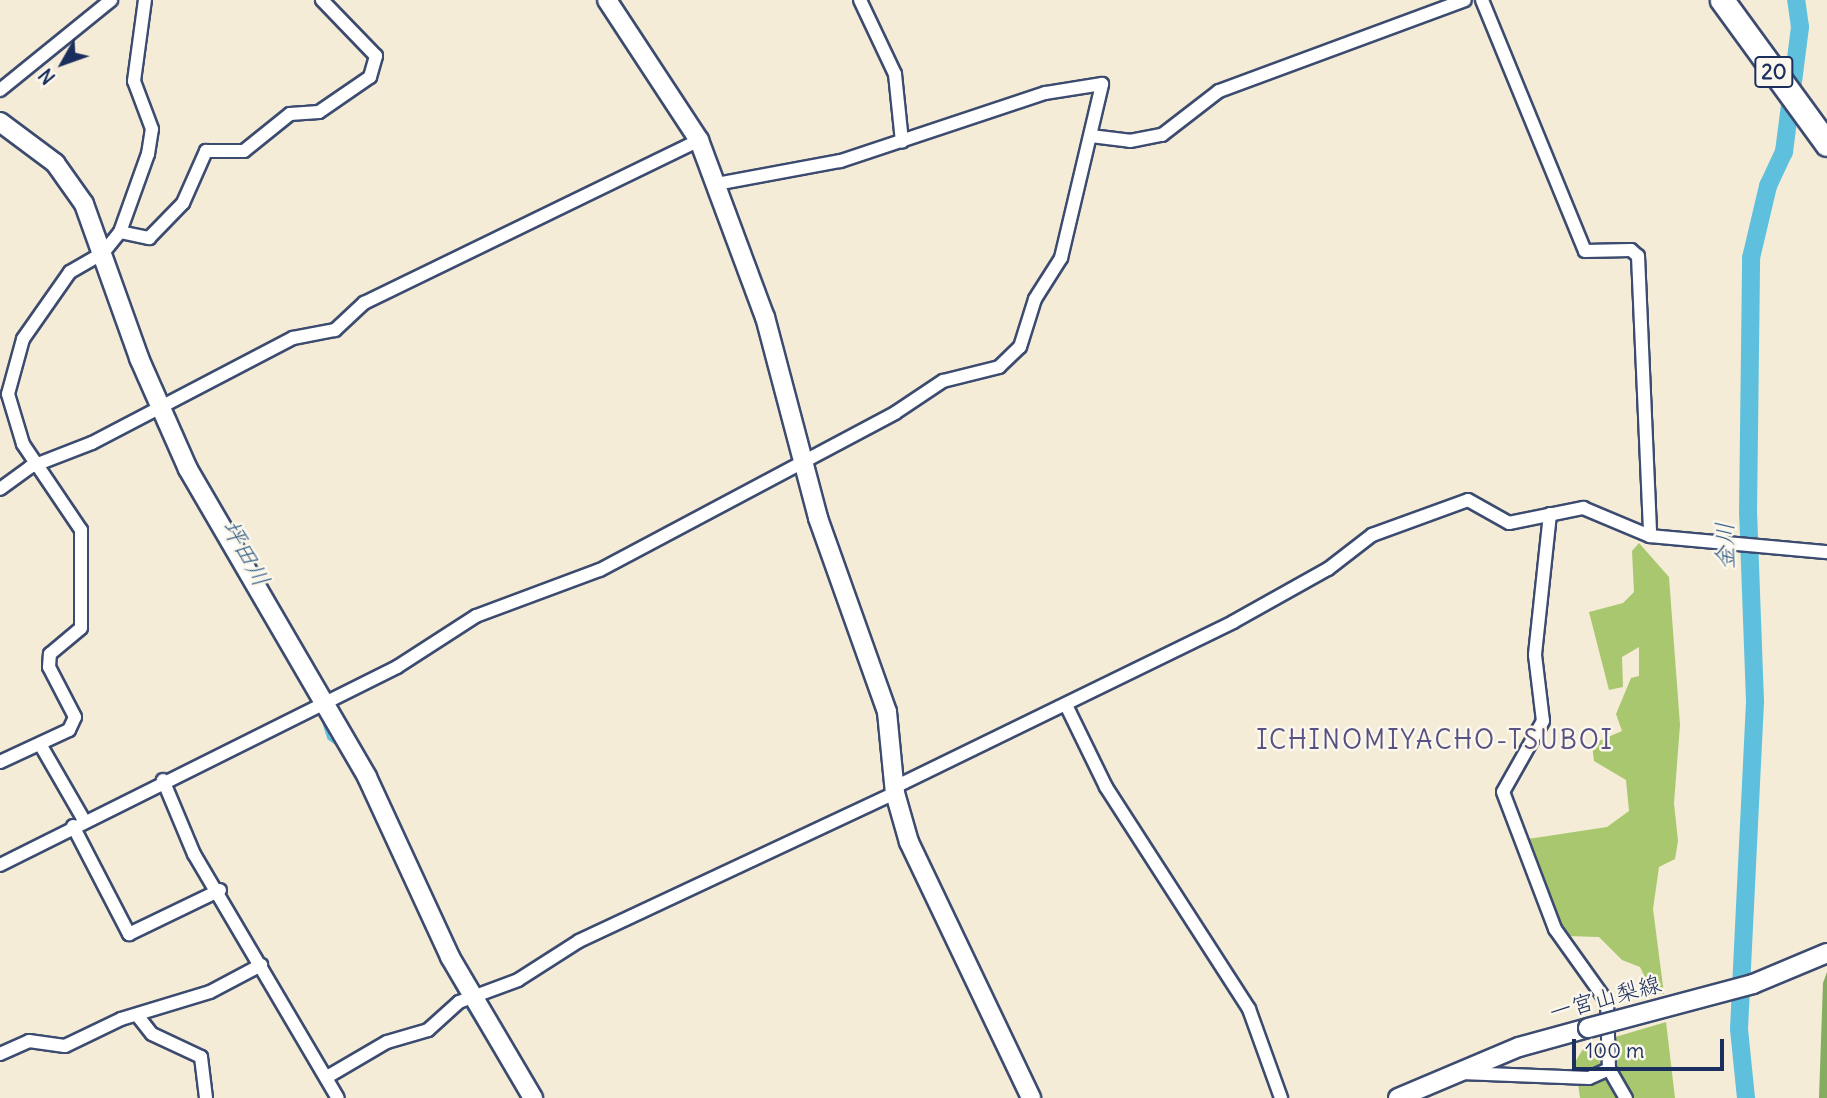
<!DOCTYPE html>
<meta charset="utf-8">
<style>
body{margin:0}
#map{position:relative;width:1827px;height:1098px;overflow:hidden;background:#f4ecd6;font-family:Delius,"Klee One",sans-serif}
div>[style]{position:absolute}
.green>*{inset:0;background:#a9c76e}
.forest>*{inset:0;background:#86ac61}
.stream>*{height:2.5px;margin:-1.25px;padding:0 1.25px;transform-origin:1.25px;border-radius:1.25px;background:#5fc0de}
.river>*{height:18px;margin:-9px;padding:0 9px;transform-origin:9px;border-radius:9px;background:#5fc0de}
.roads{filter:drop-shadow(2px 0 #3c4b70) drop-shadow(-2px 0 #3c4b70) drop-shadow(0 2px #3c4b70) drop-shadow(0 -2px #3c4b70)}
.street>*{height:12px;margin:-6px;padding:0 6px;transform-origin:6px;border-radius:6px;background:#fff}
.secondary>*{height:18px;margin:-9px;padding:0 9px;transform-origin:9px;border-radius:9px;background:#fff}
.highway>*{height:23px;margin:-11.5px;padding:0 11.5px;transform-origin:11.5px;border-radius:11.5px;background:#fff}
.bridges{filter:drop-shadow(2px 0 #3c4b70) drop-shadow(-2px 0 #3c4b70) drop-shadow(0 2px #3c4b70) drop-shadow(0 -2px #3c4b70)}
.secondary-bridge>*{height:18px;margin:-9px;padding:0 9px;transform-origin:9px;border-radius:9px;background:#fff}
span{translate:-50% -50%;white-space:nowrap;text-align:center;line-height:1.15;-webkit-text-stroke:5px #fbf7ec;paint-order:stroke}
.shield-label span{padding:2px 5px;background:#fbf7ec;border:2px solid;border-radius:5px;-webkit-text-stroke-width:0}
.shield-label{font-size:21px;color:#1b2f5e;font-weight:700}
.street-label{font-size:23px;color:#1b2f5e}
.water-label{font-size:24px;color:#2f5a84;font-style:italic}
.quarter-label{font-size:26px;color:#575182;letter-spacing:2px}
.north{position:absolute;left:28px;top:28px;width:70px;height:70px;-webkit-text-stroke:5px #fbf7ec;paint-order:stroke;rotate:230deg;font-size:19px;font-weight:700;line-height:28px;text-align:center;color:#1b2f5e}
.north::after{content:'';display:block;margin:auto;width:24px;height:32px;background:#1b2f5e;clip-path:polygon(50% 0,100% 100%,50% 72%,0 100%)}
.scale{position:absolute;left:1572px;top:1039px;width:152px;height:32px;box-sizing:border-box;border:4px solid #1b2f5e;border-top:0;padding-left:9px;font-size:21px;line-height:24px;white-space:nowrap;color:#1b2f5e;-webkit-text-stroke:5px #fbf7ec;paint-order:stroke}
</style>
<div id="map">
<div class="green">
<div style="clip-path:polygon(1639px 543px,1669px 577px,1680px 725px,1674px 803px,1678px 841px,1675px 859px,1659px 867px,1653px 909px,1664px 994px,1653px 993px,1640px 967px,1622px 960px,1599px 937px,1566px 936px,1528px 839px,1607px 827px,1629px 811px,1626px 780px,1594px 761px,1592px 744px,1622px 731px,1616px 714px,1631px 678px,1639px 676px,1639px 647px,1622px 657px,1623px 687px,1609px 690px,1589px 612px,1623px 603px,1634px 592px,1632px 551px)"></div>
<div style="clip-path:polygon(1666px 1022px,1675px 1098px,1580px 1098px,1575px 1062px,1585px 1046px)"></div>
</div>
<div class="forest">
<div style="clip-path:polygon(1827px 972px,1827px 1098px,1819px 1098px,1823px 983px)"></div>
</div>
<div class="stream">
<div style="left:157px;top:424px;width:21px;rotate:62deg"></div>
<div style="left:206px;top:517px;width:193px;rotate:59.9deg"></div>
<div style="left:321px;top:714px;width:25px;rotate:72deg"></div>
<div style="left:329px;top:738px;width:14px;rotate:36deg"></div>
<div style="left:448px;top:971px;width:29px;rotate:63deg"></div>
<div style="left:466px;top:1005px;width:78px;rotate:58.2deg"></div>
</div>
<div class="river">
<div style="left:1746px;top:1098px;width:69px;rotate:-95.8deg"></div>
<div style="left:1739px;top:1029px;width:328px;rotate:-87.2deg"></div>
<div style="left:1755px;top:701px;width:187px;rotate:-92.1deg"></div>
<div style="left:1748px;top:514px;width:256px;rotate:-89.3deg"></div>
<div style="left:1751px;top:258px;width:74px;rotate:-76.7deg"></div>
<div style="left:1768px;top:186px;width:38px;rotate:-65deg"></div>
<div style="left:1784px;top:152px;width:126px;rotate:-82.7deg"></div>
<div style="left:1800px;top:27px;width:27px;rotate:-98deg"></div>
</div>
<div class="roads">
<div class="street">
<div style="left:860px;top:0;width:82px;rotate:64.7deg"></div>
<div style="left:895px;top:74px;width:68px;rotate:84.1deg"></div>
<div style="left:1482px;top:0;width:271px;rotate:67.7deg"></div>
<div style="left:1585px;top:251px;width:46px;rotate:-1.2deg"></div>
<div style="left:1631px;top:250px;width:9px;rotate:41deg"></div>
<div style="left:1638px;top:256px;width:280px;rotate:87.5deg"></div>
<div style="left:0;top:90px;width:143px;rotate:-39deg"></div>
<div style="left:1091px;top:136px;width:39px;rotate:7deg"></div>
<div style="left:1130px;top:141px;width:33px;rotate:-11deg"></div>
<div style="left:1162px;top:135px;width:72px;rotate:-37.7deg"></div>
<div style="left:1219px;top:91px;width:262px;rotate:-20.3deg"></div>
<div style="left:120px;top:232px;width:30px;rotate:12deg"></div>
<div style="left:149px;top:238px;width:49px;rotate:-45.8deg"></div>
<div style="left:183px;top:203px;width:57px;rotate:-66.1deg"></div>
<div style="left:206px;top:151px;width:38px"></div>
<div style="left:244px;top:151px;width:59px;rotate:-38.8deg"></div>
<div style="left:290px;top:114px;width:29px;rotate:-4deg"></div>
<div style="left:319px;top:112px;width:62px;rotate:-34.5deg"></div>
<div style="left:370px;top:77px;width:22px;rotate:-74deg"></div>
<div style="left:376px;top:56px;width:78px;rotate:-134deg"></div>
<div style="left:0;top:489px;width:37px;rotate:-36deg"></div>
<div style="left:30px;top:467px;width:66px;rotate:-21.2deg"></div>
<div style="left:92px;top:443px;width:227px;rotate:-27.6deg"></div>
<div style="left:293px;top:338px;width:43px;rotate:-10.8deg"></div>
<div style="left:335px;top:330px;width:40px;rotate:-43deg"></div>
<div style="left:364px;top:303px;width:373px;rotate:-25.9deg"></div>
<div style="left:1550px;top:514px;width:142px;rotate:96.1deg"></div>
<div style="left:1535px;top:655px;width:66px;rotate:83.1deg"></div>
<div style="left:1543px;top:721px;width:81px;rotate:119.4deg"></div>
<div style="left:1503px;top:792px;width:147px;rotate:69.2deg"></div>
<div style="left:1555px;top:929px;width:90px;rotate:54.5deg"></div>
<div style="left:1607px;top:1002px;width:67px;rotate:88.3deg"></div>
<div style="left:1609px;top:1069px;width:34px;rotate:60deg"></div>
<div style="left:1067px;top:707px;width:89px;rotate:64deg"></div>
<div style="left:1106px;top:787px;width:264px;rotate:57.2deg"></div>
<div style="left:1249px;top:1009px;width:95px;rotate:70.2deg"></div>
<div style="left:40px;top:744px;width:90px;rotate:60deg"></div>
<div style="left:0;top:762px;width:76px;rotate:-24.9deg"></div>
<div style="left:69px;top:730px;width:14px;rotate:-65deg"></div>
<div style="left:75px;top:717px;width:56px;rotate:-117.5deg"></div>
<div style="left:49px;top:667px;width:13px;rotate:-86deg"></div>
<div style="left:50px;top:654px;width:40px;rotate:-40deg"></div>
<div style="left:81px;top:628px;width:98px;rotate:-90deg"></div>
<div style="left:81px;top:530px;width:104px;rotate:-124deg"></div>
<div style="left:23px;top:444px;width:52px;rotate:-106.7deg"></div>
<div style="left:8px;top:394px;width:57px;rotate:-74.7deg"></div>
<div style="left:23px;top:339px;width:82px;rotate:-55deg"></div>
<div style="left:70px;top:272px;width:38px;rotate:-30deg"></div>
<div style="left:103px;top:253px;width:27px;rotate:-51deg"></div>
<div style="left:120px;top:232px;width:83px;rotate:-70.3deg"></div>
<div style="left:148px;top:154px;width:25px;rotate:-81deg"></div>
<div style="left:152px;top:129px;width:51px;rotate:-110.6deg"></div>
<div style="left:134px;top:81px;width:82px;rotate:-82.3deg"></div>
<div style="left:163px;top:780px;width:80px;rotate:67.3deg"></div>
<div style="left:194px;top:854px;width:283px;rotate:59.5deg"></div>
<div style="left:895px;top:787px;width:376px;rotate:-26deg"></div>
<div style="left:1233px;top:622px;width:109px;rotate:-29.2deg"></div>
<div style="left:1328px;top:569px;width:56px;rotate:-37.7deg"></div>
<div style="left:1372px;top:535px;width:102px;rotate:-20deg"></div>
<div style="left:1468px;top:500px;width:47px;rotate:29.3deg"></div>
<div style="left:1509px;top:523px;width:76px;rotate:-11.5deg"></div>
<div style="left:1583px;top:508px;width:73px;rotate:22.7deg"></div>
<div style="left:1650px;top:536px;width:178px;rotate:5.2deg"></div>
<div style="left:73px;top:826px;width:122px;rotate:62.6deg"></div>
<div style="left:129px;top:934px;width:101px;rotate:-25.8deg"></div>
<div style="left:0;top:865px;width:444px;rotate:-26.5deg"></div>
<div style="left:397px;top:667px;width:94px;rotate:-32.8deg"></div>
<div style="left:476px;top:616px;width:132px;rotate:-20.4deg"></div>
<div style="left:600px;top:570px;width:334px;rotate:-28deg"></div>
<div style="left:895px;top:413px;width:58px;rotate:-33.7deg"></div>
<div style="left:943px;top:381px;width:58px;rotate:-14deg"></div>
<div style="left:999px;top:367px;width:29px;rotate:-44deg"></div>
<div style="left:1020px;top:347px;width:50px;rotate:-72.6deg"></div>
<div style="left:1035px;top:299px;width:49px;rotate:-57.6deg"></div>
<div style="left:1061px;top:258px;width:179px;rotate:-76.7deg"></div>
<div style="left:1102px;top:84px;width:58px;rotate:171deg"></div>
<div style="left:1045px;top:93px;width:216px;rotate:161.6deg"></div>
<div style="left:840px;top:161px;width:126px;rotate:169.5deg"></div>
<div style="left:137px;top:1015px;width:24px;rotate:52deg"></div>
<div style="left:152px;top:1034px;width:54px;rotate:25.1deg"></div>
<div style="left:201px;top:1057px;width:41px;rotate:83deg"></div>
<div style="left:0;top:1054px;width:32px;rotate:-24deg"></div>
<div style="left:29px;top:1041px;width:36px;rotate:8deg"></div>
<div style="left:65px;top:1046px;width:62px;rotate:-25.7deg"></div>
<div style="left:121px;top:1019px;width:93px;rotate:-16.9deg"></div>
<div style="left:210px;top:992px;width:58px;rotate:-27.9deg"></div>
<div style="left:1461px;top:1073px;width:128px;rotate:2.2deg"></div>
<div style="left:1589px;top:1078px;width:22px;rotate:-24deg"></div>
<div style="left:327px;top:1077px;width:69px;rotate:-30.3deg"></div>
<div style="left:387px;top:1042px;width:43px;rotate:-16.3deg"></div>
<div style="left:428px;top:1030px;width:42px;rotate:-42.1deg"></div>
<div style="left:459px;top:1002px;width:63px;rotate:-20.4deg"></div>
<div style="left:518px;top:980px;width:72px;rotate:-32.6deg"></div>
<div style="left:579px;top:941px;width:349px;rotate:-25.1deg"></div>
</div>
<div class="secondary">
<div style="left:607px;top:0;width:168px;rotate:56.7deg"></div>
<div style="left:699px;top:140px;width:189px;rotate:69.6deg"></div>
<div style="left:765px;top:317px;width:208px;rotate:75.2deg"></div>
<div style="left:818px;top:518px;width:206px;rotate:70.4deg"></div>
<div style="left:887px;top:712px;width:81px;rotate:84.4deg"></div>
<div style="left:895px;top:793px;width:51px;rotate:74.1deg"></div>
<div style="left:909px;top:842px;width:284px;rotate:64.5deg"></div>
<div style="left:0;top:122px;width:69px;rotate:36.7deg"></div>
<div style="left:55px;top:163px;width:50px;rotate:54.7deg"></div>
<div style="left:84px;top:204px;width:164px;rotate:70.3deg"></div>
<div style="left:139px;top:358px;width:121px;rotate:66.2deg"></div>
<div style="left:188px;top:469px;width:356px;rotate:59.8deg"></div>
<div style="left:367px;top:777px;width:198px;rotate:65.2deg"></div>
<div style="left:450px;top:957px;width:164px;rotate:59.5deg"></div>
<div style="left:1398px;top:1098px;width:131px;rotate:-22.9deg"></div>
<div style="left:1519px;top:1047px;width:72px;rotate:-15.4deg"></div>
</div>
<div class="highway">
<div style="left:1722px;top:0;width:178px;rotate:53.9deg"></div>
</div>
</div>
<div class="bridges">
<div class="secondary-bridge">
<div style="left:1588px;top:1028px;width:171px;rotate:-14.9deg"></div>
<div style="left:1753px;top:984px;width:80px;rotate:-22.7deg"></div>
</div>
</div>
<div class="shield-label">
<span style="left:1774px;top:72px">20</span>
</div>
<div class="street-label">
<span style="left:1605px;top:998px;rotate:-15deg">一宮山梨線</span>
</div>
<div class="water-label">
<span style="left:1725px;top:546px;rotate:-91deg">金川</span>
<span style="left:246px;top:553px;rotate:61deg">坪田川</span>
</div>
<div class="quarter-label">
<span style="left:1435px;top:740px">ICHINOMIYACHO-TSUBOI</span>
</div>
<div class="north">N</div>
<div class="scale">100 m</div>
</div>
